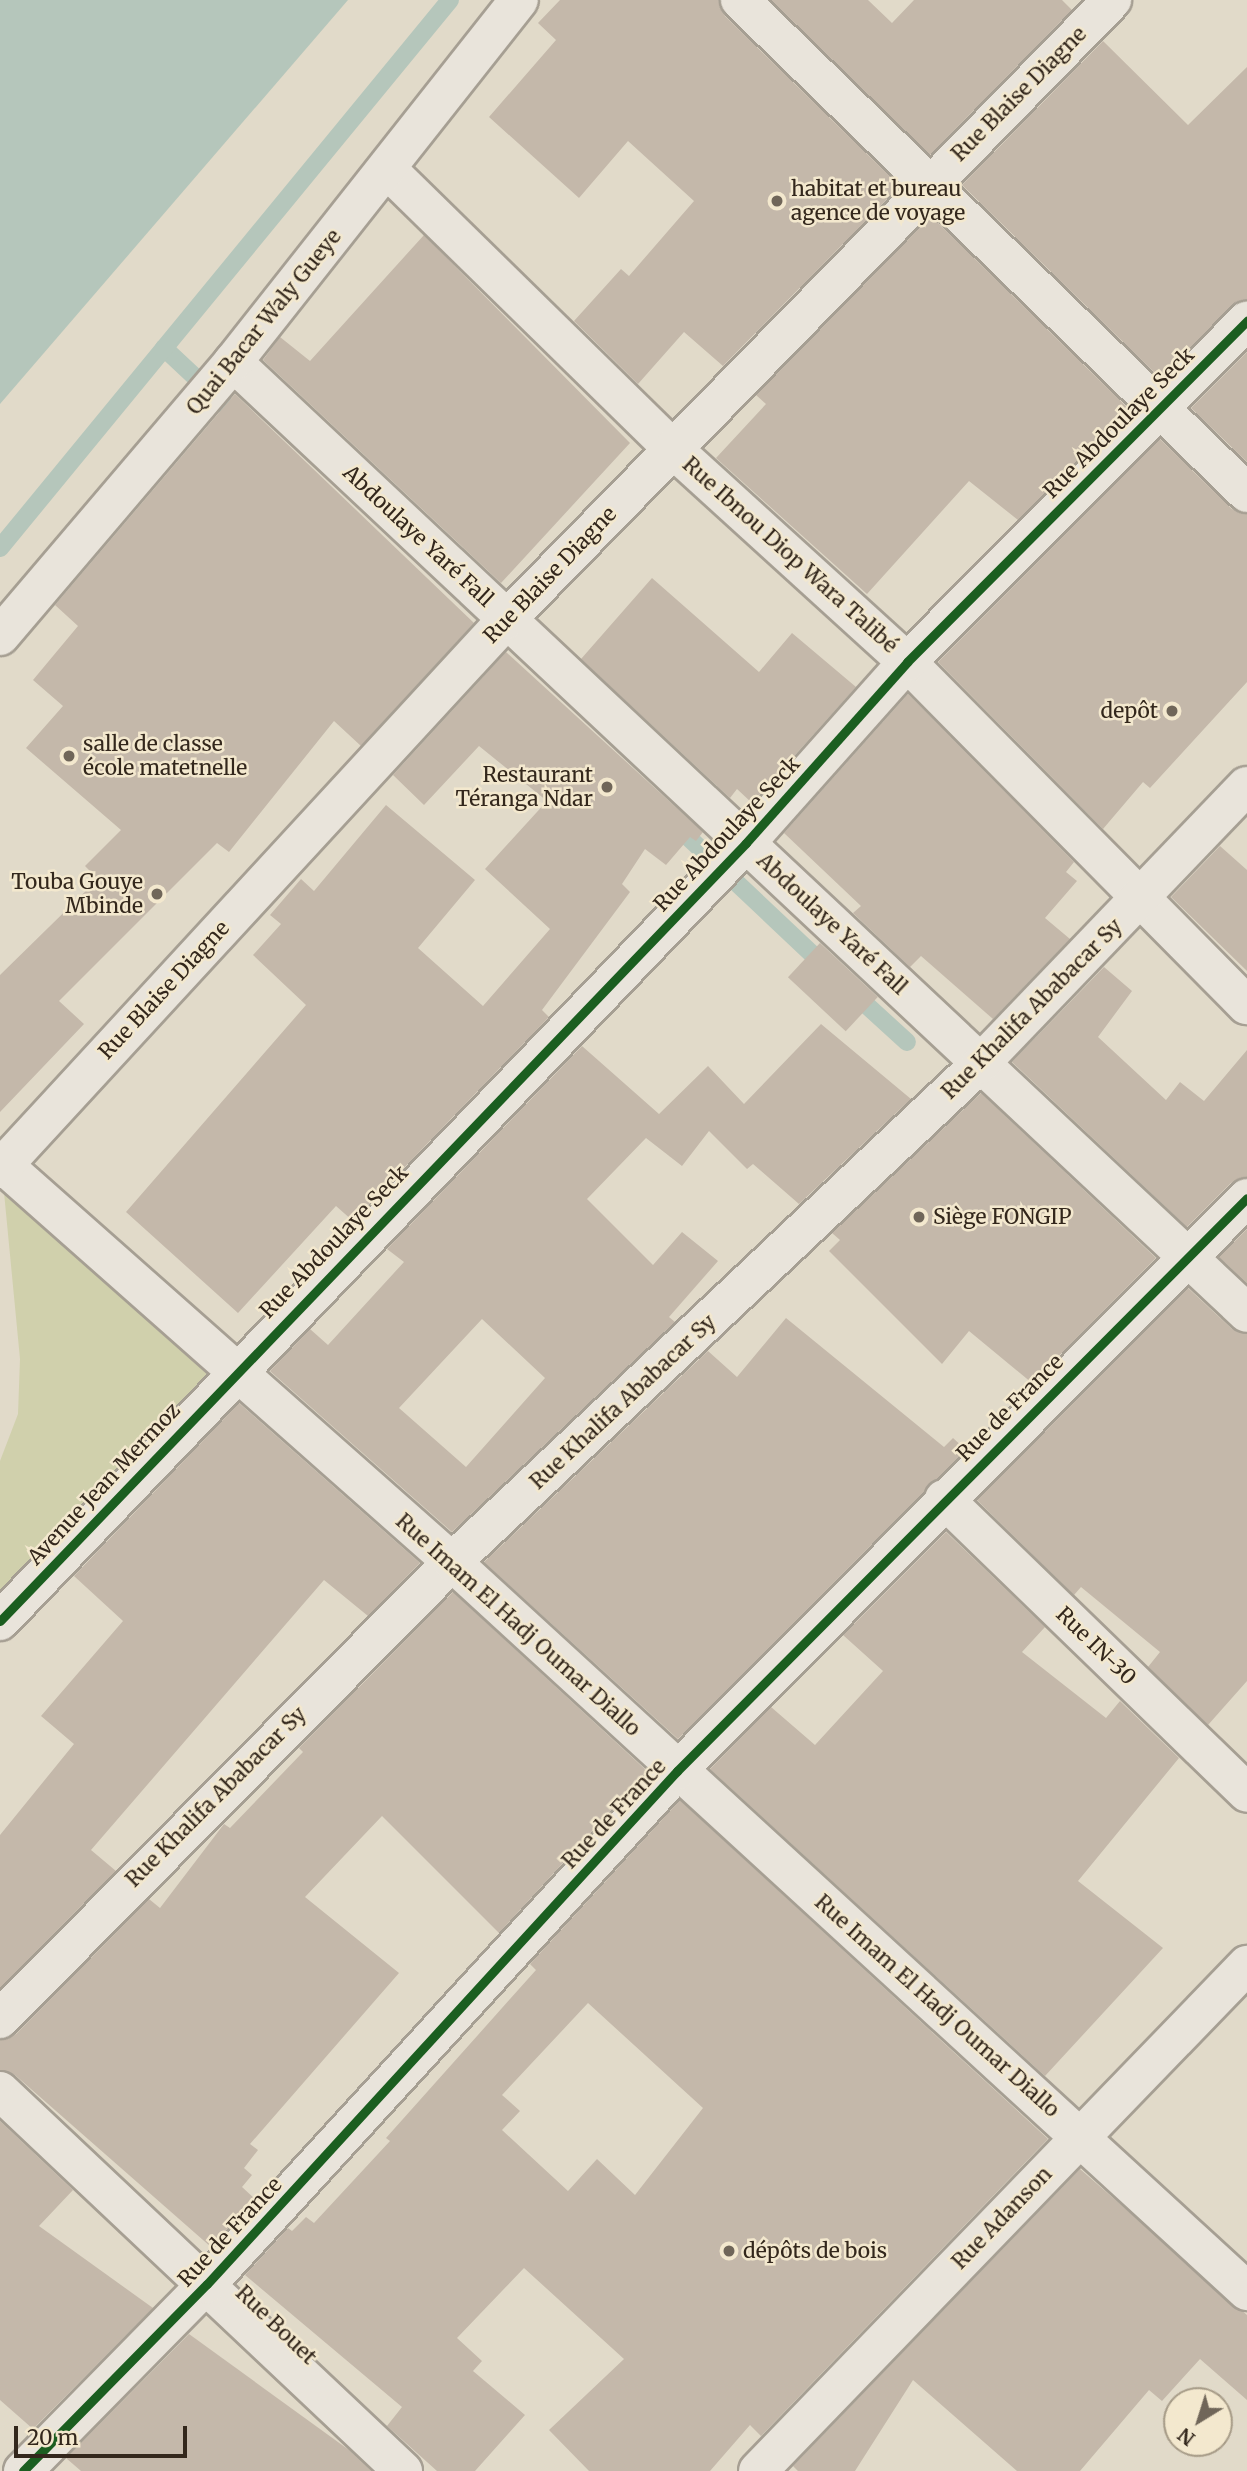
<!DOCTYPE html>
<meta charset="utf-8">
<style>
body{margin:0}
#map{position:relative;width:1247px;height:2471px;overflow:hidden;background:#e1dac9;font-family:Merriweather,serif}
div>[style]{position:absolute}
.green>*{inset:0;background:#d0d0ac}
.water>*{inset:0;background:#b5c6bb}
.stream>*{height:18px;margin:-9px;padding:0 9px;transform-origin:9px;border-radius:9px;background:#b5c6bb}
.building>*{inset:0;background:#c4b8aa;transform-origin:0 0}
.roads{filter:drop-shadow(2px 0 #a69f93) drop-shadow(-2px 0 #a69f93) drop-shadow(0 2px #a69f93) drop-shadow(0 -2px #a69f93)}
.minor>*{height:38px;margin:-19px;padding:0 19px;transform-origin:19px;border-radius:19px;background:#e9e4db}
.cycleway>*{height:9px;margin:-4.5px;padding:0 4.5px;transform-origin:4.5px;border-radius:4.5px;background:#1b5e20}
.dots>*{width:19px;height:19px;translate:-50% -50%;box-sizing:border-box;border:4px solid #f3e8ce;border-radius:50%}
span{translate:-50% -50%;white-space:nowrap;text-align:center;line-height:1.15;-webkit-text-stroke:5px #f3e8ce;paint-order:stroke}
.street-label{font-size:21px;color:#33271c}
.poi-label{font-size:21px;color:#33271c}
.left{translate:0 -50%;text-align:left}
.right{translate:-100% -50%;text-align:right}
.north{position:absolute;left:1163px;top:2387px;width:70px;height:70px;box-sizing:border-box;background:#f3e8ce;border:2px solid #a69b87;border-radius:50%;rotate:218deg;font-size:19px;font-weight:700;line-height:28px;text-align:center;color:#33271c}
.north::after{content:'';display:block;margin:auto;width:24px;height:32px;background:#706659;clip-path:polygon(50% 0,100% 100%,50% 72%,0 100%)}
.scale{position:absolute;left:14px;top:2426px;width:173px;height:32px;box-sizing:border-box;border:4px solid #33271c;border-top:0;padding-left:9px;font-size:21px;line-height:24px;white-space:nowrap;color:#33271c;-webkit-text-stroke:5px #f3e8ce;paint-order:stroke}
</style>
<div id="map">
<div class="green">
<div style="clip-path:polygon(3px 1182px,211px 1373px,0 1594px,0 1461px,18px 1414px,20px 1359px)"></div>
</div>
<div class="water">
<div style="clip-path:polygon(0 0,348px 0,0 404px)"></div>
</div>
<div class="stream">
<div style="left:164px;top:348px;width:107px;rotate:43.1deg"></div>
<div style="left:0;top:548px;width:709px;rotate:-50.61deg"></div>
<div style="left:672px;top:822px;width:213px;rotate:43.3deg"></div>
<div style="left:850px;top:990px;width:77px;rotate:42.4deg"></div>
</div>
<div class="building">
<div style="clip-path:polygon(560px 0,719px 0,725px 16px,900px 186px,723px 366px,684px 332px,638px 384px,574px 321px,621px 269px,629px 276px,694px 201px,628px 141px,579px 198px,489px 117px,556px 40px,538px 23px)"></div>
<div style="clip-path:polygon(771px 0,868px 0,892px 23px,914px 0,1062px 0,1072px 10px,930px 155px)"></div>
<div style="clip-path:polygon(1103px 41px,1188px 125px,1247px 67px,1247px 300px,1232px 306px,1160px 378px,962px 185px)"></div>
<div style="clip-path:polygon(931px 216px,1129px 409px,1018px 520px,969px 481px,867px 594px,716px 458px,766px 404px,756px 395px)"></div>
<div style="clip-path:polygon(424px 235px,630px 443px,501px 583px,263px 360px,280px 337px,310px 361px)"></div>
<div style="clip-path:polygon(1247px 352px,1247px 462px,1191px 408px)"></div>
<div style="clip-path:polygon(235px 394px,474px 623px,361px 746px,334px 721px,229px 852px,217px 843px,59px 1001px,84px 1024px,0 1112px,0 975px,98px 879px,85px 866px,121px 830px,26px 748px,63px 706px,33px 680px,78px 626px,55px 605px)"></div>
<div style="clip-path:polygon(1160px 439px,1232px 509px,1247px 514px,1247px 682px,1150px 788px,1143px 782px,1103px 829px,938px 662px)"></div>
<div style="clip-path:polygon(652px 578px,759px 672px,792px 633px,856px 687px,752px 803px,737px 789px,730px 798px,581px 659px)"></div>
<div style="clip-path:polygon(506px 652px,703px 832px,696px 841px,690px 837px,666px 865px,645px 849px,622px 884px,630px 892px,542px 1010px,549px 1017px,353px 1221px,336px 1206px,238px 1313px,126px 1212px,306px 1005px,253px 955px,281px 924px,270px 915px,301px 879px,314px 891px,386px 805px,475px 880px,418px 948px,483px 1006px,550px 929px,485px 869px,547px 801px,479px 746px,424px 805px,393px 775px)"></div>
<div style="clip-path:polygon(908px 694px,1074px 862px,1066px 872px,1077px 881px,1045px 918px,1070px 939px,993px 1019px,921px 956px,910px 967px,853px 913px,861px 906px,784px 833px)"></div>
<div style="clip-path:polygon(1220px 846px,1247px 870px,1247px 971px,1171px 897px)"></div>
<div style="left:820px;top:943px;width:79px;height:47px;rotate:43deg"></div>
<div style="clip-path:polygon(1104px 967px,1132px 991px,1098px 1037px,1166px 1100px,1180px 1082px,1204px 1101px,1247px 1050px,1247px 1177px,1231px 1183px,1187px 1227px,1012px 1062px)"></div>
<div style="clip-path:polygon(evenodd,821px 1024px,911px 1099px,799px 1204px,753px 1164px,747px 1169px,709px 1131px,682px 1166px,646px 1138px,587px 1199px,653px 1265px,682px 1232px,718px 1261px,669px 1317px,675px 1322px,452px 1532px,270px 1371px,310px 1329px,328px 1345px,404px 1262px,387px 1249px,582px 1046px,659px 1114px,708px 1066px,744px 1104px,821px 1024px,482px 1319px,545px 1378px,466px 1467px,399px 1408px,482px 1319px)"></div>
<div style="clip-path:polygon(981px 1093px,1156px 1258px,1032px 1383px,969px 1331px,942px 1364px,829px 1251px,840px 1240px,832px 1233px)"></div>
<div style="clip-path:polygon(1247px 1229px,1247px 1283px,1219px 1257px)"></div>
<div style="clip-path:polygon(1188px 1288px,1232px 1329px,1247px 1334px,1247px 1681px,1208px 1725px,1148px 1667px,1160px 1652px,1081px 1587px,1074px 1595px,977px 1500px)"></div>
<div style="clip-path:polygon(786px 1318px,944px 1447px,953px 1438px,966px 1450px,678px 1739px,484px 1562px,708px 1351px,737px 1377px)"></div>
<div style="clip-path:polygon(239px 1403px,420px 1563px,368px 1616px,324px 1580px,91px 1850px,116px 1871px,0 1988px,0 1835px,74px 1744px,41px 1716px,123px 1621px,74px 1576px)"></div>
<div style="clip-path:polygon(946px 1532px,1045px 1627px,1022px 1652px,1106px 1718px,1120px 1701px,1179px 1758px,1078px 1881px,1163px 1948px,1045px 2076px,710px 1769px,771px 1707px,815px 1745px,883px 1671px,843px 1635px)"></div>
<div style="clip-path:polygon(453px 1592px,647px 1771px,499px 1933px,382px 1816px,305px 1897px,399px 1973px,250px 2144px,258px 2150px,244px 2168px,252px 2175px,242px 2187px,255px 2199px,211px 2247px,15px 2075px,0 2070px,0 2040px,16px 2034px,149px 1899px,160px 1908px,224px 1824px,230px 1828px,303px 1752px,299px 1748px)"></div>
<div style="clip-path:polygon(evenodd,680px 1800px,1048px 2139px,761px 2436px,750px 2425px,710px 2471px,589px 2471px,549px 2430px,624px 2359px,524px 2268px,457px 2338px,482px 2361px,473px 2371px,525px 2415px,475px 2471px,437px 2471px,387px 2426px,402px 2407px,245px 2275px,288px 2228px,292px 2231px,306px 2217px,314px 2223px,390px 2141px,386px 2138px,536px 1970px,530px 1964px,680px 1800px,588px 2003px,703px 2108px,635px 2195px,597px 2159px,568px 2191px,502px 2130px,520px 2111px,502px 2095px,588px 2003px)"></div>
<div style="clip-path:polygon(0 2121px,73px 2190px,39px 2226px,153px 2308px,33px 2429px,0 2400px)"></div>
<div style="clip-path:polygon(1080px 2169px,1247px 2315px,1247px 2400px,1200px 2359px,1162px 2401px,1149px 2390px,1080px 2471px,1017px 2471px,913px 2380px,855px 2471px,798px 2471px,793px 2466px)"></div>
<div style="clip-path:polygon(189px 2334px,349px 2450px,371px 2471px,81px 2471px,66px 2458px)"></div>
</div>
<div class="roads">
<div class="minor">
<div style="left:740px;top:0;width:707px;rotate:44.2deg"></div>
<div style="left:388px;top:170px;width:399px;rotate:44.4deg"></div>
<div style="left:673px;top:449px;width:316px;rotate:42.3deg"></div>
<div style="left:907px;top:662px;width:483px;rotate:45.3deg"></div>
<div style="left:233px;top:362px;width:1390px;rotate:43.16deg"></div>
<div style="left:0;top:636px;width:360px;rotate:-49.6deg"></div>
<div style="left:233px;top:362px;width:461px;rotate:-51.7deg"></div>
<div style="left:0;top:1162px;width:604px;rotate:41.51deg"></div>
<div style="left:452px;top:1562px;width:1079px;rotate:42.52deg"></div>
<div style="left:0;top:1169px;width:747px;rotate:-47.33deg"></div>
<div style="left:506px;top:620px;width:867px;rotate:-45.65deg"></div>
<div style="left:944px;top:1499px;width:422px;rotate:44.1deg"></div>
<div style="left:0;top:1621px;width:1078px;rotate:-46.2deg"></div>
<div style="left:746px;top:843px;width:242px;rotate:-48.3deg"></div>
<div style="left:907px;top:662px;width:482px;rotate:-45.1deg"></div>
<div style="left:0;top:2019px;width:643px;rotate:-45.32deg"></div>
<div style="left:452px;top:1562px;width:726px;rotate:-43.33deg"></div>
<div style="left:980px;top:1064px;width:385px;rotate:-46.2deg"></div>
<div style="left:0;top:2091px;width:554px;rotate:43.32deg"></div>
<div style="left:23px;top:2471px;width:262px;rotate:-45.5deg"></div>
<div style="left:207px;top:2284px;width:696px;rotate:-47.5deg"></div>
<div style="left:677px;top:1771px;width:808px;rotate:-45.15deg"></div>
<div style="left:758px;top:2471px;width:704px;rotate:-45.98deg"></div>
</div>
</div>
<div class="cycleway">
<div style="left:0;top:1621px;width:1078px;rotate:-46.2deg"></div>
<div style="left:746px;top:843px;width:242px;rotate:-48.3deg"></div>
<div style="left:907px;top:662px;width:482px;rotate:-45.1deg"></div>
<div style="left:23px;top:2471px;width:262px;rotate:-45.5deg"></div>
<div style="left:207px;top:2284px;width:696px;rotate:-47.5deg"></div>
<div style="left:677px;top:1771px;width:808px;rotate:-45.15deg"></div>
</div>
<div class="dots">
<div style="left:777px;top:201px;background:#706659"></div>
<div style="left:1172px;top:711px;background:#706659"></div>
<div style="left:69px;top:756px;background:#706659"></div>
<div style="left:607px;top:787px;background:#706659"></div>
<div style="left:157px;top:894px;background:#706659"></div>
<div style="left:919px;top:1217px;background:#706659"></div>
<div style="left:729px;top:2251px;background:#706659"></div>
</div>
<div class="street-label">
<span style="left:1019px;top:94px;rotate:-45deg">Rue Blaise Diagne</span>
<span style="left:264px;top:322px;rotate:-51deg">Quai Bacar Waly Gueye</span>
<span style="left:1119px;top:423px;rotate:-45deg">Rue Abdoulaye Seck</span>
<span style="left:418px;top:536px;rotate:43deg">Abdoulaye Yaré Fall</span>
<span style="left:790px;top:555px;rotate:42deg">Rue Ibnou Diop Wara Talibé</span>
<span style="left:550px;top:575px;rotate:-46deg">Rue Blaise Diagne</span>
<span style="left:727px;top:834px;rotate:-47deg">Rue Abdoulaye Seck</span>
<span style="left:832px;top:924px;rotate:43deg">Abdoulaye Yaré Fall</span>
<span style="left:164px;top:990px;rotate:-47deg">Rue Blaise Diagne</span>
<span style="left:1032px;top:1009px;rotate:-45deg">Rue Khalifa Ababacar Sy</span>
<span style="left:334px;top:1242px;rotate:-46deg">Rue Abdoulaye Seck</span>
<span style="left:623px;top:1402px;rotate:-43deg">Rue Khalifa Ababacar Sy</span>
<span style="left:1010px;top:1408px;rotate:-45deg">Rue de France</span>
<span style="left:104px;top:1484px;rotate:-47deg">Avenue Jean Mermoz</span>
<span style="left:518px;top:1625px;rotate:42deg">Rue Imam El Hadj Oumar Diallo</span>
<span style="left:1096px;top:1646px;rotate:44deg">Rue IN-30</span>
<span style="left:216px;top:1797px;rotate:-45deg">Rue Khalifa Ababacar Sy</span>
<span style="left:614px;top:1814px;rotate:-47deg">Rue de France</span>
<span style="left:937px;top:2006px;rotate:42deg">Rue Imam El Hadj Oumar Diallo</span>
<span style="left:1002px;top:2218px;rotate:-46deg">Rue Adanson</span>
<span style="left:230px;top:2232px;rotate:-47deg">Rue de France</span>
<span style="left:276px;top:2325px;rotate:44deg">Rue Bouet</span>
</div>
<div class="poi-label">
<span class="left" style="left:791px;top:201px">habitat et bureau<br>agence de voyage</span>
<span class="right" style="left:1158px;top:711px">depôt</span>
<span class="left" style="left:83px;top:756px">salle de classe<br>école matetnelle</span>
<span class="right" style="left:593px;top:787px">Restaurant<br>Téranga Ndar</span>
<span class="right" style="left:143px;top:894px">Touba Gouye<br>Mbinde</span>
<span class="left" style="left:933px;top:1217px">Siège FONGIP</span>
<span class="left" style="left:743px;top:2251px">dépôts de bois</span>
</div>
<div class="north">N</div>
<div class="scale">20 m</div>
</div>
